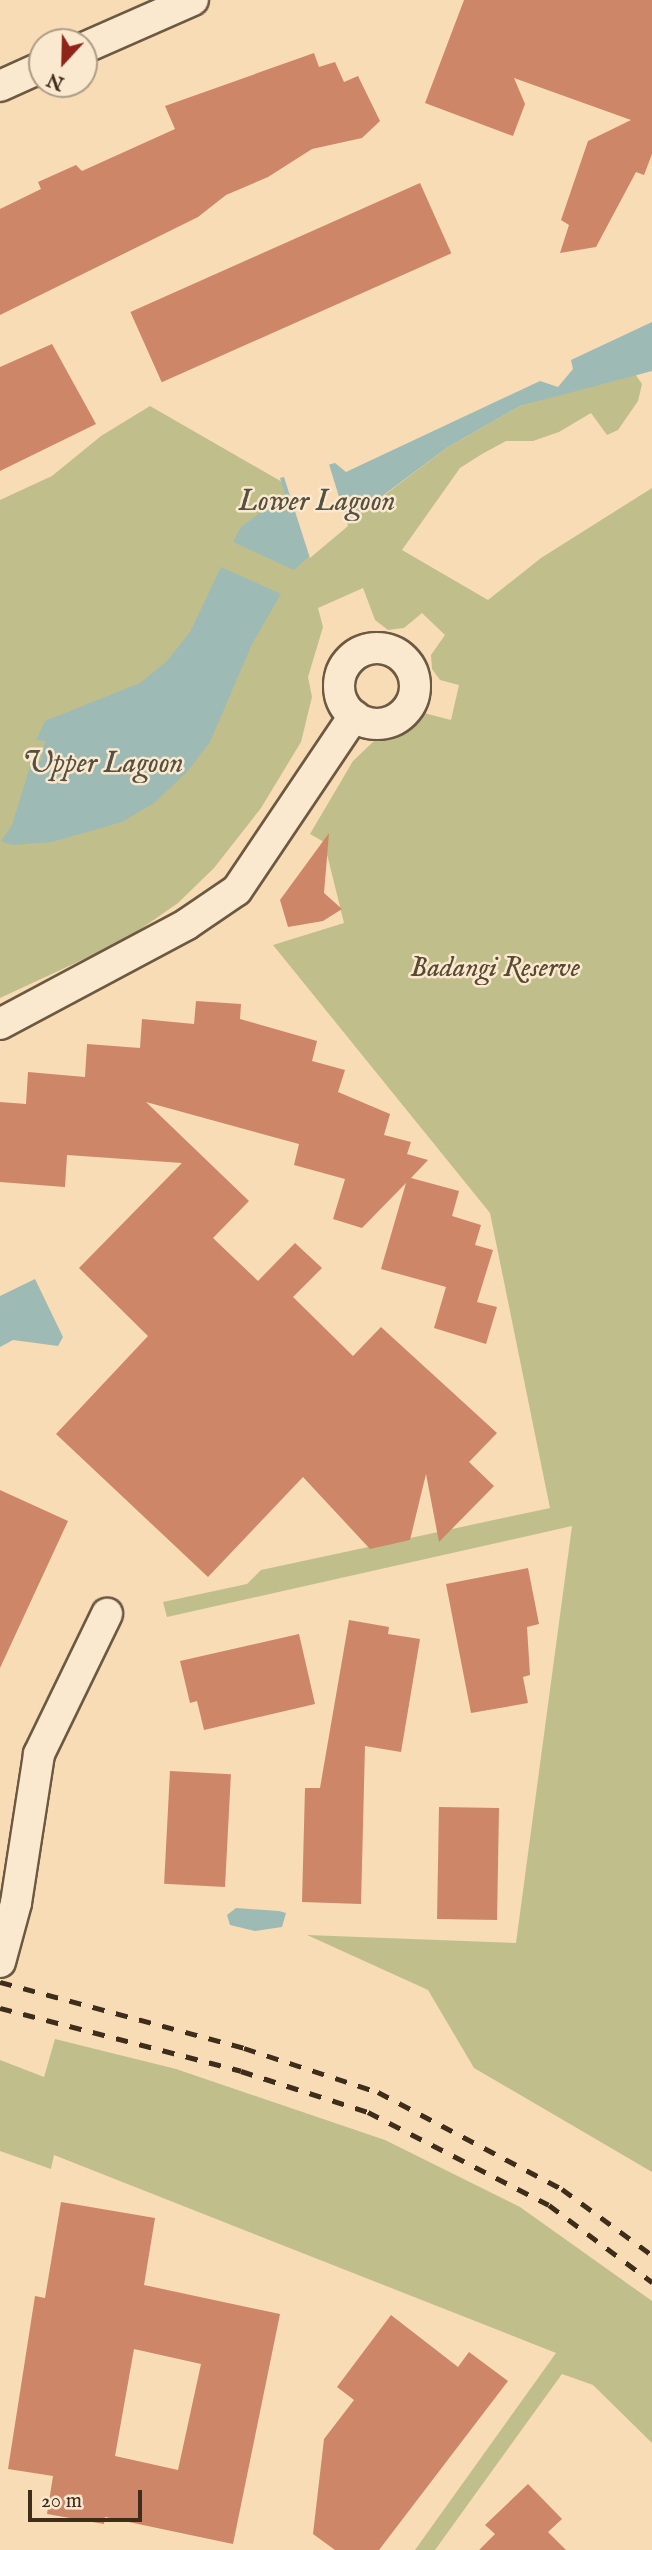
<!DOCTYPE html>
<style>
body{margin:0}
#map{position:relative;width:652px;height:2550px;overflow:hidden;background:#f7dcb5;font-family:"IM FELL English",serif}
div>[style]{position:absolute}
.green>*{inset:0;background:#c0bf8b}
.water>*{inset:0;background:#9ebab4}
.pier>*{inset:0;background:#f7dcb5}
.building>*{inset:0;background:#ce8669;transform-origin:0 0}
.roads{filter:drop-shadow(2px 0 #6c5941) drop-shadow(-2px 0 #6c5941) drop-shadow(0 2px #6c5941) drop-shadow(0 -2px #6c5941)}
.street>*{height:30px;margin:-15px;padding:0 15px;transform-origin:15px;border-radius:15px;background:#fae8cf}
.street>.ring{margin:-15px;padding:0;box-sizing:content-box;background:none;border:30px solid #fae8cf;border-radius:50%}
.rail>*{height:5px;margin-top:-2.5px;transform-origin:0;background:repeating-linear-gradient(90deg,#3d2d1a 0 12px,transparent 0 24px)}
span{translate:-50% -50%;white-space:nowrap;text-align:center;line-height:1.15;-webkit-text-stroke:5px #fae8cf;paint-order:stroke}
.park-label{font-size:28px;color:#574a31;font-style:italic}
.water-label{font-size:30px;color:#555040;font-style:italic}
.north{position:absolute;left:28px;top:28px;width:70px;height:70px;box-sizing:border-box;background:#fae8cf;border:2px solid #ae9d87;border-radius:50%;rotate:202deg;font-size:19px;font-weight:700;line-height:28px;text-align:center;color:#3d2d1a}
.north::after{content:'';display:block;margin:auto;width:24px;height:32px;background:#8f2418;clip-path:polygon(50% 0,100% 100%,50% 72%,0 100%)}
.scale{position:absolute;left:28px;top:2490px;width:114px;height:32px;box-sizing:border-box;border:4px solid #3d2d1a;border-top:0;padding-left:9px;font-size:21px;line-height:24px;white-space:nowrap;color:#3d2d1a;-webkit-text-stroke:5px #fae8cf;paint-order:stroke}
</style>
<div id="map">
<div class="green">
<div style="clip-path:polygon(635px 374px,642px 384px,638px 401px,618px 430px,607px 435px,591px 413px,559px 432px,533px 441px,506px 441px,482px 454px,460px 468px,402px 550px,488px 600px,541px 558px,652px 488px,652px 2172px,474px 2068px,428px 1990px,307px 1935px,516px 1943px,572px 1526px,167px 1617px,163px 1602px,247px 1584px,261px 1570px,550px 1508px,490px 1213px,273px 945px,344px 923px,324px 842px,310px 834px,353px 761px,374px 741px,424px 713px,451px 720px,459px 685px,440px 680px,432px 669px,431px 655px,445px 635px,422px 613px,404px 628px,388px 630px,375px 620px,363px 588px,318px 608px,323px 627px,308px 677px,312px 697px,301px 742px,261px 808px,214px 868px,178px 903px,125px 940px,0 998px,0 500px,52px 476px,101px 436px,150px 406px,350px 521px,448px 447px,520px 406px)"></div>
<div style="clip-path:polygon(55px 2039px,176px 2069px,385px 2140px,520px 2207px,652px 2301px,652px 2443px,593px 2385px,562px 2374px,435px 2550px,415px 2550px,556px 2353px,54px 2155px,51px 2169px,0 2151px,0 2060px,44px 2077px)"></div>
</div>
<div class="water">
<div style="clip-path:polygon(652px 322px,652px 371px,520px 406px,448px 447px,342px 526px,294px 570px,233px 542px,241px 527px,285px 494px,280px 478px,335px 463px,346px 472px,540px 381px,558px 387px,573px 369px,571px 360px)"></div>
<div style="clip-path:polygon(221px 567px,281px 594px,252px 644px,210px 742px,187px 772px,154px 803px,122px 822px,52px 842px,12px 845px,1px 841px,12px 825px,31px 763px,41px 761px,45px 741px,36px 740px,45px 721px,140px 683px,167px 661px,190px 632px)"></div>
<div style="clip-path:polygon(35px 1279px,63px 1337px,58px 1346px,13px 1340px,0 1347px,0 1296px)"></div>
<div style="clip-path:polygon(236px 1908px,279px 1911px,286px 1913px,282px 1927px,255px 1931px,230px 1925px,227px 1915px)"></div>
</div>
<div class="pier">
<div style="clip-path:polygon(328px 461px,348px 526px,310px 558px,283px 474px)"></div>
</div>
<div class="building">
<div style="clip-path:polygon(464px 0,652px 0,652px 154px,644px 175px,636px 172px,596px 247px,560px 253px,569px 225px,561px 220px,588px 141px,631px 120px,514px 78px,525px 104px,513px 136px,425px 103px)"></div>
<div style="clip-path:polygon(314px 53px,319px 67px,335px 62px,344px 82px,358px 76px,380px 121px,362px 138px,312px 149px,268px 177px,226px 195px,198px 217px,0 315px,0 209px,41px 189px,38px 182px,76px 165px,82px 171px,175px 129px,165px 106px)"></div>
<div style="left:420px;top:183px;width:77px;height:317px;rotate:66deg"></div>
<div style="clip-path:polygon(52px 344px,96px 424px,0 471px,0 367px)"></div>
<div style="clip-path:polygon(329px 833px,324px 893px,342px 909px,323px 921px,288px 927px,280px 900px)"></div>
<div style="clip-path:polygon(196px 1001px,241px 1004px,240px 1019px,317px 1041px,312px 1061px,345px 1070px,338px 1092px,390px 1114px,384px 1135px,411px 1142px,407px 1154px,428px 1160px,411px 1178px,459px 1191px,452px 1216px,481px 1225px,475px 1245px,493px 1250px,477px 1302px,497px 1307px,486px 1344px,434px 1328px,446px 1287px,381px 1269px,406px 1183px,362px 1228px,333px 1219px,345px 1179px,294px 1165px,299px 1144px,146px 1102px,249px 1201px,213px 1238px,258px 1281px,295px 1243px,322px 1268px,293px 1297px,353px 1356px,381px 1327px,497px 1433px,469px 1462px,494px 1486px,439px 1542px,426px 1474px,410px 1540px,370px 1549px,303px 1477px,208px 1577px,56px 1434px,148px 1336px,79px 1268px,182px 1163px,67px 1155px,65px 1187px,0 1182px,0 1102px,26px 1104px,28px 1072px,85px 1077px,87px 1044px,140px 1048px,142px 1019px,194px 1024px)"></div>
<div style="clip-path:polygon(0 1490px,68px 1521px,0 1668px)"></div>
<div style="clip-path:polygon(528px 1568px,539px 1624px,527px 1627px,530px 1675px,523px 1677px,528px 1703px,471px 1713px,446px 1584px)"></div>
<div style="clip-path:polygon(349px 1620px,389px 1627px,388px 1634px,420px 1639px,401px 1752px,365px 1746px,361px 1904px,302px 1902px,305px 1788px,320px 1788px)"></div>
<div style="clip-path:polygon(299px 1634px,315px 1704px,204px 1730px,197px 1701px,190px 1703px,180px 1661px)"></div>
<div style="left:170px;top:1771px;width:61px;height:113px;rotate:3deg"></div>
<div style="left:439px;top:1807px;width:60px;height:112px;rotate:1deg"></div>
<div style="clip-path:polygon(evenodd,61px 2202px,155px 2218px,144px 2285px,280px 2314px,233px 2544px,105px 2517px,104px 2524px,47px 2514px,53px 2476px,8px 2469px,35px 2296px,45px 2298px,61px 2202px,134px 2349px,201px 2364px,178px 2470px,115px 2456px,134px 2349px)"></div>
<div style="clip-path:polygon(391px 2315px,458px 2367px,469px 2352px,508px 2381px,379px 2550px,335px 2550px,313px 2534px,324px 2439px,354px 2400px,337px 2387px)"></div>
<div style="clip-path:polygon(528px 2484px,562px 2519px,548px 2532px,566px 2550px,479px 2550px,495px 2534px,485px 2525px)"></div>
</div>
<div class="roads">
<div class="street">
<div style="left:84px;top:48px;width:119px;rotate:-23.8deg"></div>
<div style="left:0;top:86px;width:46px;rotate:-24.3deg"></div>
<div class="ring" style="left:339px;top:648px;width:46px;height:46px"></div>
<div style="left:0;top:1024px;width:212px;rotate:-28.1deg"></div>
<div style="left:187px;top:924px;width:60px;rotate:-34.2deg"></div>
<div style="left:237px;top:890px;width:210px;rotate:-56.1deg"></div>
<div style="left:0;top:1962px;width:61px;rotate:-74.8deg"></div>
<div style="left:16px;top:1903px;width:151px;rotate:-81.2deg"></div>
<div style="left:39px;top:1754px;width:156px;rotate:-64.1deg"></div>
</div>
</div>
<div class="rail">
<div style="left:0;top:1982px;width:253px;rotate:15.1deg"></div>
<div style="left:244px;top:2048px;width:141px;rotate:18.2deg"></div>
<div style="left:378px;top:2092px;width:208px;rotate:27.8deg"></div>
<div style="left:562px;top:2189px;width:112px;rotate:36.3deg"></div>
<div style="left:0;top:2008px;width:249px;rotate:14.6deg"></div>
<div style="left:241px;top:2071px;width:133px;rotate:17.9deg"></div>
<div style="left:368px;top:2112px;width:203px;rotate:27.2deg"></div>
<div style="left:549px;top:2205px;width:129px;rotate:36.8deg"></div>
</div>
<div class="park-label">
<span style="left:495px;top:969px">Badangi Reserve</span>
</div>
<div class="water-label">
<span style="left:317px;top:502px">Lower Lagoon</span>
<span style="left:103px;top:764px">Upper Lagoon</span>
</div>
<div class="north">N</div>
<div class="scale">20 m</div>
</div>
